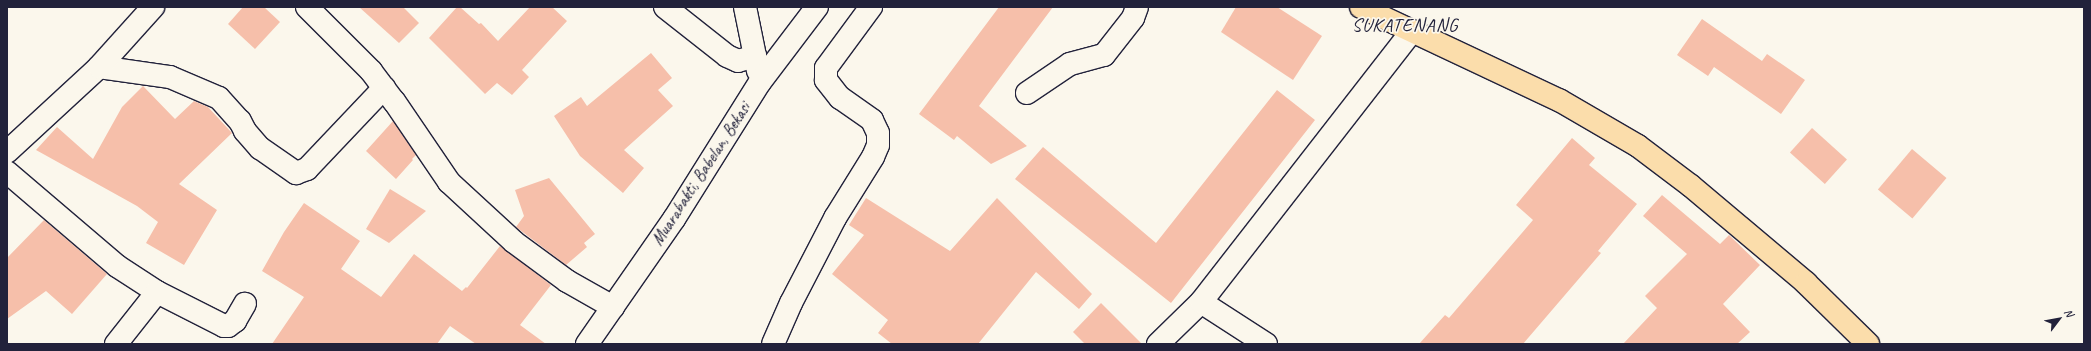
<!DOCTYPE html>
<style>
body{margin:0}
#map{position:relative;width:2091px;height:351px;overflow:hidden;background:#fbf7ec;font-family:Caveat,sans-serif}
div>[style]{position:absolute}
.building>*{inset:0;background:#f6bfaa;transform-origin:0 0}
.roads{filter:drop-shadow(1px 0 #22223b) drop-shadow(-1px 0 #22223b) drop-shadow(0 1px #22223b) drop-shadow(0 -1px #22223b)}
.minor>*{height:22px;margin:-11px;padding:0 11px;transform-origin:11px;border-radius:11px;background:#fbf7ec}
.major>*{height:22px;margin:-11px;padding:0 11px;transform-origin:11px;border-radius:11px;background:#fbddab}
span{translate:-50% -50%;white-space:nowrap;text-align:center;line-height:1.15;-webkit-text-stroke:3.5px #fbf7ec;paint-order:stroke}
.street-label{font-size:17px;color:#22223b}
.quarter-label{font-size:19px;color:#22223b;letter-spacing:1px}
.frame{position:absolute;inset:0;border:8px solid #22223b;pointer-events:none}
.north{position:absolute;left:2039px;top:299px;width:40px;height:40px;-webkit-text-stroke:3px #fbf7ec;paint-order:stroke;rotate:58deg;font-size:11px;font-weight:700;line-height:16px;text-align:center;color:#22223b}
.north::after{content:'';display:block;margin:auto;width:14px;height:18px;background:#22223b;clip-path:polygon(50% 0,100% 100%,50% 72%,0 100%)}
</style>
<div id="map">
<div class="building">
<div style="clip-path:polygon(243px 7px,264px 7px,280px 22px,255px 49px,228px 24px)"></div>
<div style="clip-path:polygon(359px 7px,403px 7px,419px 23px,399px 43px)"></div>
<div style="clip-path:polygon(457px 7px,460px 7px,479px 24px,481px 23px,498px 41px,530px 7px,552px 7px,567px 21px,522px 70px,529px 77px,512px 95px,497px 83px,485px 94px,429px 38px)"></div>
<div style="clip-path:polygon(999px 7px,1053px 7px,979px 106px,1027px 146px,991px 164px,957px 136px,954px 140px,919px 114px)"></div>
<div style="clip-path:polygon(1236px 7px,1277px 7px,1322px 36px,1293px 80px,1221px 32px)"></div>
<div style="clip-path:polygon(1702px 19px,1762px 61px,1767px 54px,1805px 80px,1781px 114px,1714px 67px,1708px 76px,1677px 55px)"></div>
<div style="clip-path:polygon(651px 53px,672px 78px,658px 90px,673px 106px,624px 150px,644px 168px,623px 193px,580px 156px,554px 116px,581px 97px,587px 106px)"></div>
<div style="clip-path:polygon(143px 86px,175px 119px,194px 101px,208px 107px,232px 133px,179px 184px,217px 210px,184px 265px,146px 243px,158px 222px,137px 206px,36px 150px,57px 127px,93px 159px,122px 107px)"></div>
<div style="clip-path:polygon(1277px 90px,1315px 120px,1171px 303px,1015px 179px,1043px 147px,1156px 243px)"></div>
<div style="clip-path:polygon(393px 121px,416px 155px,412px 159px,413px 160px,396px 179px,366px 151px)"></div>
<div style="left:1812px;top:128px;width:47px;height:33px;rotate:42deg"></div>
<div style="clip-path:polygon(1572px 138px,1595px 158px,1589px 165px,1637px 204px,1598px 251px,1601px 253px,1523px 344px,1419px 344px,1445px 315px,1449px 318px,1533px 220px,1516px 205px)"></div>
<div style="left:1912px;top:149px;width:45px;height:53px;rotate:40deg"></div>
<div style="clip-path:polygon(549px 178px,595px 234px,584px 243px,587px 247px,566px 265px,516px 227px,524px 216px,515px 190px)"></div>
<div style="clip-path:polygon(390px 189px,426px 211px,389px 243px,366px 229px)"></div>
<div style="clip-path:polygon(1662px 195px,1720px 244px,1729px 235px,1760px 265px,1723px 304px,1750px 332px,1737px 344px,1623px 344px,1657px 308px,1645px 296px,1687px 254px,1643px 216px)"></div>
<div style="clip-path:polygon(866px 198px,950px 251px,997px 198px,1092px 294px,1079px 309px,1036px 272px,978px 344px,892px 344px,878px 333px,888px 320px,832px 274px,864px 235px,849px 225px)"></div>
<div style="clip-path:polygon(304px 203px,360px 241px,341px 269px,381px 297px,414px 254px,462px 291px,466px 287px,467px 288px,500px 246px,551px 285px,520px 325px,546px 344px,476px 344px,450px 326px,437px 344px,272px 344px,304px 297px,262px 271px,284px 232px)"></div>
<div style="clip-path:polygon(44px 220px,107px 274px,72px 314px,46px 291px,7px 319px,7px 258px)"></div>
<div style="clip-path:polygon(1101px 303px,1142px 344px,1085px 344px,1073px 332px)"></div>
</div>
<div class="roads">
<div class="minor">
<div style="left:307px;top:7px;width:91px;rotate:45deg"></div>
<div style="left:371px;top:71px;width:38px;rotate:53deg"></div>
<div style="left:394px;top:101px;width:98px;rotate:55.8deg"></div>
<div style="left:449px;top:182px;width:88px;rotate:42.7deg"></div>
<div style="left:514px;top:242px;width:66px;rotate:36.3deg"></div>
<div style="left:567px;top:281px;width:53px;rotate:29.5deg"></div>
<div style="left:665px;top:7px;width:79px;rotate:38.3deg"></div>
<div style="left:727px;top:56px;width:12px;rotate:24deg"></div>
<div style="left:738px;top:61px;width:18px;rotate:-16deg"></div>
<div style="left:745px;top:7px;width:65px;rotate:78.5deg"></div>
<div style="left:99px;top:67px;width:72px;rotate:8deg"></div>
<div style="left:170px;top:77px;width:53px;rotate:23.2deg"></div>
<div style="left:219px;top:98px;width:31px;rotate:48deg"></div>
<div style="left:240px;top:121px;width:11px;rotate:63deg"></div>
<div style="left:245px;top:131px;width:23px;rotate:49deg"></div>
<div style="left:260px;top:148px;width:44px;rotate:34.8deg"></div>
<div style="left:296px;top:173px;width:12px;rotate:-20deg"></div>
<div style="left:307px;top:169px;width:112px;rotate:-46.5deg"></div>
<div style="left:1027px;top:93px;width:52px;rotate:-34deg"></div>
<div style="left:1070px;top:64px;width:35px;rotate:-15deg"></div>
<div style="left:1104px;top:55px;width:47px;rotate:-51.9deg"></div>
<div style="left:1133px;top:18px;width:12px;rotate:-70deg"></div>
<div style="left:7px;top:152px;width:125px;rotate:-42.7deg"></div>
<div style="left:99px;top:67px;width:81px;rotate:-48deg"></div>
<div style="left:7px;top:172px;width:145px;rotate:40.5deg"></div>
<div style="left:117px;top:266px;width:48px;rotate:33deg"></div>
<div style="left:157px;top:292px;width:75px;rotate:26.9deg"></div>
<div style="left:224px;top:326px;width:4px"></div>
<div style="left:228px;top:326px;width:9px;rotate:-36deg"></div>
<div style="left:235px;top:321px;width:20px;rotate:-60deg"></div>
<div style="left:116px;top:344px;width:66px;rotate:-51.7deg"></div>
<div style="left:587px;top:344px;width:152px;rotate:-55.2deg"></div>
<div style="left:674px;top:219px;width:162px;rotate:-57.9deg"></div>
<div style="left:760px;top:82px;width:94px;rotate:-52.8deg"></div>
<div style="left:773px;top:344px;width:45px;rotate:-66.3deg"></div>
<div style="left:791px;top:303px;width:96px;rotate:-62.6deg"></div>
<div style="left:835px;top:218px;width:72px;rotate:-58.1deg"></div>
<div style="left:873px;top:157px;width:13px;rotate:-67deg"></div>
<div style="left:878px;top:145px;width:12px;rotate:-90deg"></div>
<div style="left:878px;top:133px;width:14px;rotate:-115deg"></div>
<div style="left:872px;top:120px;width:39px;rotate:-145deg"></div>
<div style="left:840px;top:98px;width:23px;rotate:-128deg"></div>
<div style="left:826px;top:80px;width:12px;rotate:-90deg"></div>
<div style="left:826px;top:68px;width:76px;rotate:-53.6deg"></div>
<div style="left:1158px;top:344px;width:60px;rotate:-44.3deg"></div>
<div style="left:1266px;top:344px;width:77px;rotate:-147.1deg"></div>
<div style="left:1201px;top:302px;width:343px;rotate:-52.1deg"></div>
</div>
<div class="major">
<div style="left:1361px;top:7px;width:219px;rotate:25.2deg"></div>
<div style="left:1559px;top:100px;width:91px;rotate:30.2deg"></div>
<div style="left:1638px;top:146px;width:66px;rotate:37deg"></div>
<div style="left:1691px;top:186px;width:150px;rotate:40.1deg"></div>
<div style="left:1806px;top:283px;width:87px;rotate:44.5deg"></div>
</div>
</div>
<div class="street-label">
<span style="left:701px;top:174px;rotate:-57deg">Muarabakti, Babelan, Bekasi</span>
</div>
<div class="quarter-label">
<span style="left:1405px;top:26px">SUKATENANG</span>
</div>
<div class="frame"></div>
<div class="north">N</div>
</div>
